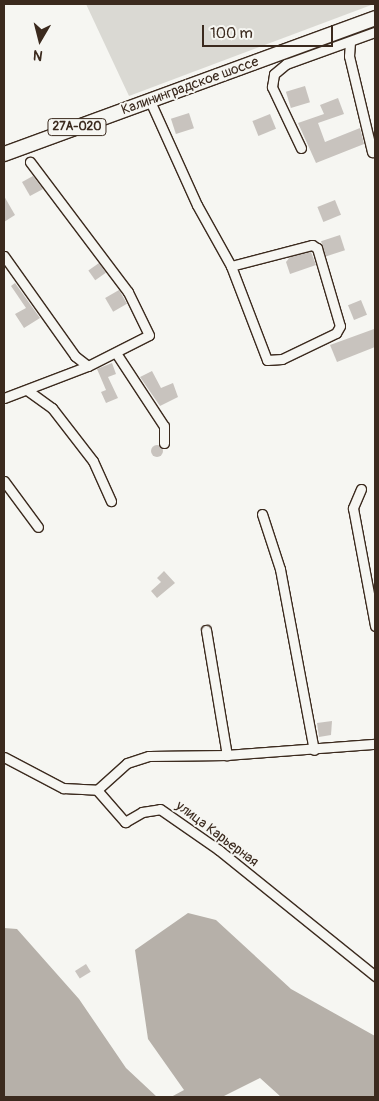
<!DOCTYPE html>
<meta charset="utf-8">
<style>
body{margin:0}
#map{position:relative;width:379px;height:1101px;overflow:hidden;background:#f6f6f2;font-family:Pangolin,sans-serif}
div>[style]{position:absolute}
.green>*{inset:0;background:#dad9d3}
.water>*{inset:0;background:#b6b0a9}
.building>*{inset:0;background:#c8c3be;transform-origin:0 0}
.round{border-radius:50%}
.roads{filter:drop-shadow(1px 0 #3b2a1e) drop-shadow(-1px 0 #3b2a1e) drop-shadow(0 1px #3b2a1e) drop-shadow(0 -1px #3b2a1e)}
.minor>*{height:9px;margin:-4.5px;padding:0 4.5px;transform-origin:4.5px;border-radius:4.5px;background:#f6f6f2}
.primary>*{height:14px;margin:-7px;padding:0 7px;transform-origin:7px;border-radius:7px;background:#f6f6f2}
span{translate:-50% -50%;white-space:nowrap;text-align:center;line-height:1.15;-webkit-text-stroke:4px #f6f6f2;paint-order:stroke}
.shield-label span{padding:1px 4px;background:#f6f6f2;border:1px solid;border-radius:4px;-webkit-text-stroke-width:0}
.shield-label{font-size:12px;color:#3b2a1e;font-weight:700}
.street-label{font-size:14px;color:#3b2a1e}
.frame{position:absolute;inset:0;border:5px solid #3b2a1e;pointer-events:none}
.north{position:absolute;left:15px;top:15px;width:50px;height:50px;-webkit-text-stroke:4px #f6f6f2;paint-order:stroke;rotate:188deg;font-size:14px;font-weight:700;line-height:20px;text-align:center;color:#3b2a1e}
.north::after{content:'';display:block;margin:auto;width:18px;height:22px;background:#3b2a1e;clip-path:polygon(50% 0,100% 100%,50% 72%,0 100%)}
.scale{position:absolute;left:202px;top:25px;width:131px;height:22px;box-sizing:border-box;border:2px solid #3b2a1e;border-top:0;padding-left:6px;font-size:15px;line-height:18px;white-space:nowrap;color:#3b2a1e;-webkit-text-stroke:4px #f6f6f2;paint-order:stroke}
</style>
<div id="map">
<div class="green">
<div style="clip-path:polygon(86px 4px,374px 4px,129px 96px)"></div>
</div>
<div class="water">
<div style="clip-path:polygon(188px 913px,216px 920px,291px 989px,375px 1036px,375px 1097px,281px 1097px,260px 1078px,222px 1097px,171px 1097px,184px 1090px,148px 1039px,135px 950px)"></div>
<div style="clip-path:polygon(4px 928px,17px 929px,79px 999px,126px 1068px,157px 1097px,4px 1097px)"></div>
</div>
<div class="building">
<div style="left:305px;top:86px;width:17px;height:20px;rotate:73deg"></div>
<div style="clip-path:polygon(338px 98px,344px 114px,318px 123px,325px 142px,360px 128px,364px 144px,316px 163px,298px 123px,324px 114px,320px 105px)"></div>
<div style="left:189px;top:113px;width:16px;height:19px;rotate:72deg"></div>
<div style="left:270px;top:114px;width:16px;height:19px;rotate:68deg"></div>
<div style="clip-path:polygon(33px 176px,43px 189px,30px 196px,22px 182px)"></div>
<div style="clip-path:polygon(4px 196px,15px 215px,4px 222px)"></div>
<div style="left:335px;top:200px;width:16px;height:19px;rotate:68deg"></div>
<div style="left:340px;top:235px;width:16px;height:20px;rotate:72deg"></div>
<div style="clip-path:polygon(311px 252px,316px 265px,290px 274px,286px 262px,290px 257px)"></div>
<div style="left:99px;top:263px;width:12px;height:13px;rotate:55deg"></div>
<div style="clip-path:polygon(15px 283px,40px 318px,24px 328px,15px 314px,26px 308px,11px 286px)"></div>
<div style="left:119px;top:290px;width:16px;height:16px;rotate:60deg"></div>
<div style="left:361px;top:300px;width:16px;height:14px;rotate:68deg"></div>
<div style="clip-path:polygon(374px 329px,375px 347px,337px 362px,330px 345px)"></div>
<div style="clip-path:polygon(112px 363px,116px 374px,108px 377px,118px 398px,106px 403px,101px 392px,106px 390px,97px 369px)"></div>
<div style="clip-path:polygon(152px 371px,161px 388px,173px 383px,178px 397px,160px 406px,140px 377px)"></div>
<div class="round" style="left:151px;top:445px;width:12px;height:12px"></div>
<div style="clip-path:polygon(164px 571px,175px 583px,157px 598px,151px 591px,161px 582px,157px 578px)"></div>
<div style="clip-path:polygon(332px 721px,331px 735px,319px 737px,317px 723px)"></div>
<div style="left:86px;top:964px;width:9px;height:13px;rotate:58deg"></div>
</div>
<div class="roads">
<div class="minor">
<div style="left:350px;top:42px;width:14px;rotate:94deg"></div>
<div style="left:349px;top:56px;width:99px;rotate:76.5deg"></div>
<div style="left:150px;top:101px;width:114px;rotate:65.7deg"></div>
<div style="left:197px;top:205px;width:70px;rotate:60.9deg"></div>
<div style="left:231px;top:266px;width:84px;rotate:-14.5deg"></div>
<div style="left:312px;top:245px;width:6px;rotate:31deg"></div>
<div style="left:317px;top:248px;width:81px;rotate:73.6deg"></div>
<div style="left:340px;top:326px;width:8px;rotate:120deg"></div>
<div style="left:336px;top:333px;width:60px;rotate:154.3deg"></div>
<div style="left:282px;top:359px;width:15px;rotate:176deg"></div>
<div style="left:267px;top:360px;width:101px;rotate:-111deg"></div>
<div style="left:301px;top:148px;width:68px;rotate:-115.4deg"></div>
<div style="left:272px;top:87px;width:13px;rotate:-81deg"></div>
<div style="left:274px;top:74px;width:16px;rotate:-40deg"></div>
<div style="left:286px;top:64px;width:95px;rotate:-19.8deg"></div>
<div style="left:4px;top:256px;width:123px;rotate:54.6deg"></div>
<div style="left:75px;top:356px;width:16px;rotate:38deg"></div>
<div style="left:116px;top:353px;width:87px;rotate:56.7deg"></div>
<div style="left:164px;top:426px;width:17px;rotate:90deg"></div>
<div style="left:27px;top:390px;width:31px;rotate:36deg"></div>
<div style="left:52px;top:408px;width:67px;rotate:52.3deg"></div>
<div style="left:93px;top:461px;width:44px;rotate:65.8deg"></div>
<div style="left:4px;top:398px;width:90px;rotate:-20.9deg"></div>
<div style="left:88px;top:366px;width:68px;rotate:-26.9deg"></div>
<div style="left:149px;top:335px;width:48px;rotate:-116deg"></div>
<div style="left:128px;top:292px;width:163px;rotate:-127deg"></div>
<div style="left:4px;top:481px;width:57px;rotate:53.5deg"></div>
<div style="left:361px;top:489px;width:21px;rotate:113deg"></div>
<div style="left:353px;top:508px;width:120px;rotate:79.4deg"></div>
<div style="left:262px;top:514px;width:58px;rotate:71.9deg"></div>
<div style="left:280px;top:569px;width:184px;rotate:79.4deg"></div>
<div style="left:206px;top:630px;width:127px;rotate:80.5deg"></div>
<div style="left:4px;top:757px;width:67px;rotate:27.7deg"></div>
<div style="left:63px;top:788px;width:34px;rotate:3deg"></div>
<div style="left:97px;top:790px;width:43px;rotate:48.8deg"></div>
<div style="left:125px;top:822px;width:20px;rotate:-30deg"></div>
<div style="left:142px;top:812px;width:18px;rotate:-9deg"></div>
<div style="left:160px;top:809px;width:72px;rotate:34.8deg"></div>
<div style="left:219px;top:850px;width:201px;rotate:38.9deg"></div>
<div style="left:97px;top:790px;width:40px;rotate:-42deg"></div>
<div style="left:127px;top:763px;width:23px;rotate:-18deg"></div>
<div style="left:149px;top:756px;width:78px;rotate:-0.7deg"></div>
<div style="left:227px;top:755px;width:148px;rotate:-4.3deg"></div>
</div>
<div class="primary">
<div style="left:4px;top:154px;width:395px;rotate:-20.1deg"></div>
</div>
</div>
<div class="shield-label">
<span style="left:77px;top:127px">27А-020</span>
</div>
<div class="street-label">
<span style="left:190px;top:86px;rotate:-20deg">Калининградское шоссе</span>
<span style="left:217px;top:834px;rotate:37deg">улица Карьерная</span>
</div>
<div class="frame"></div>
<div class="north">N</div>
<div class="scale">100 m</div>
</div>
